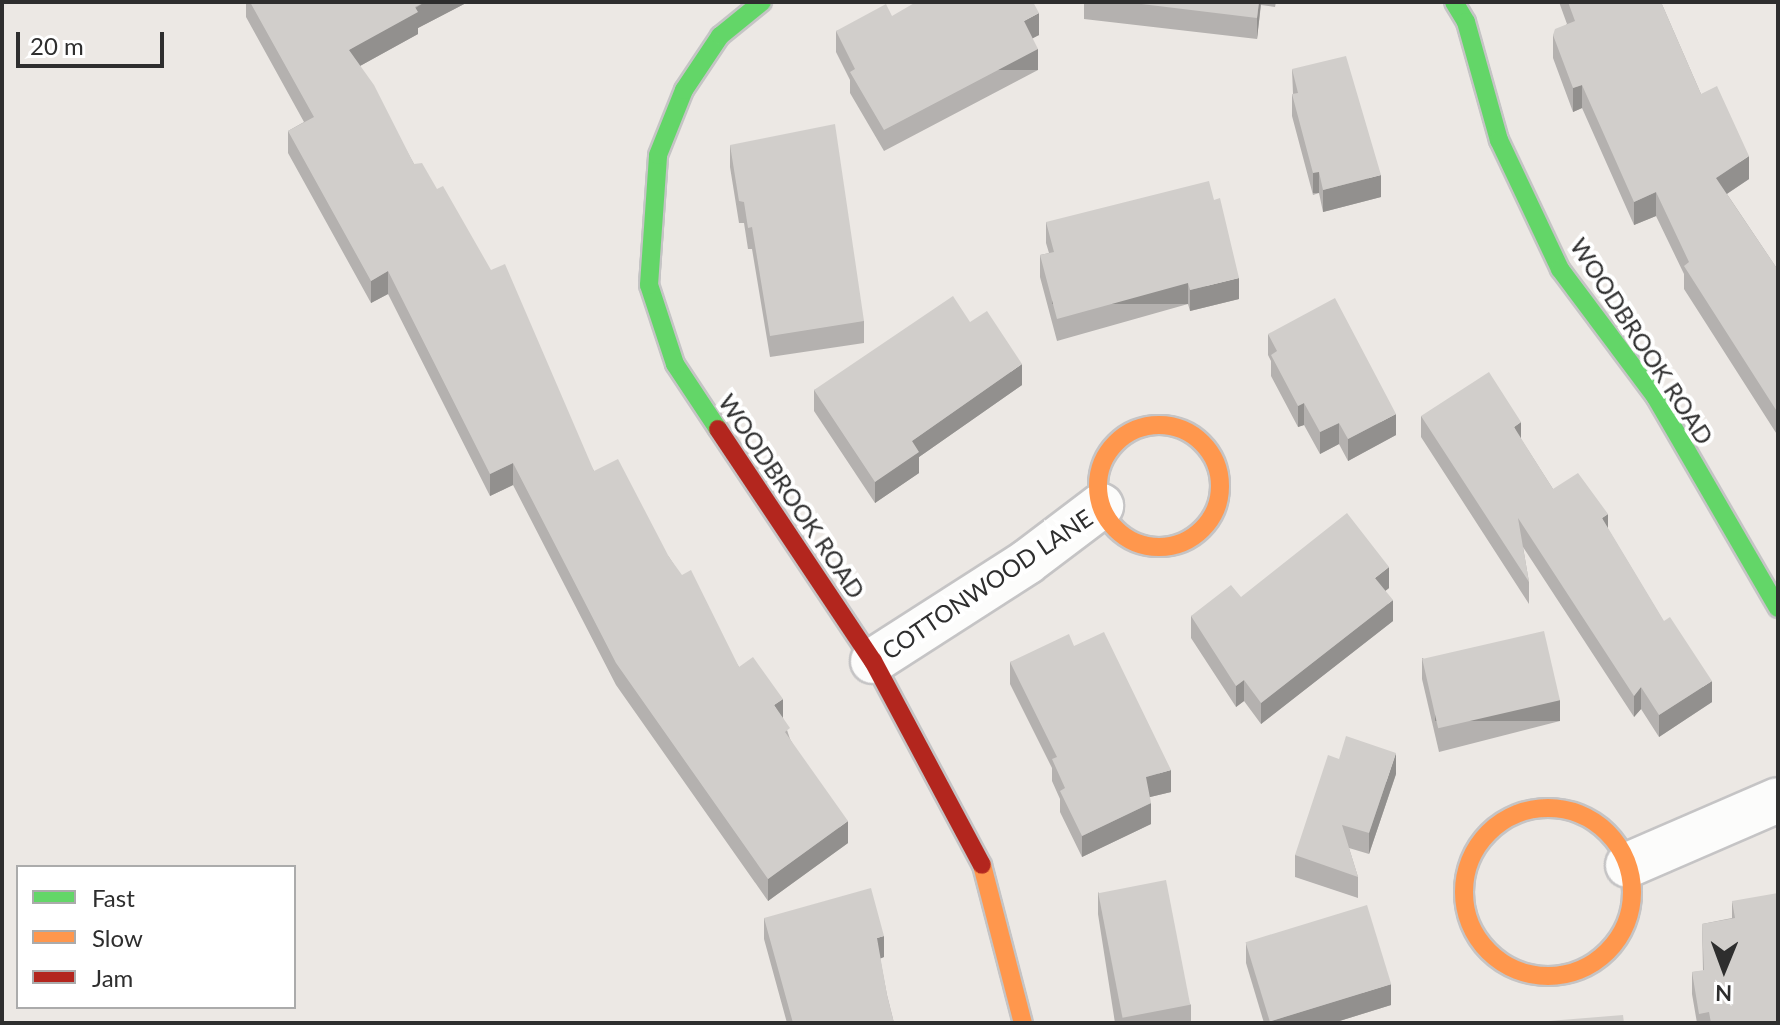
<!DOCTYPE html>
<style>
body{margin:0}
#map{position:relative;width:1780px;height:1025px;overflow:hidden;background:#ece8e4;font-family:Lato,sans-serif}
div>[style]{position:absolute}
.roads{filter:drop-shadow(2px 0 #c5c4c5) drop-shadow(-2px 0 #c5c4c5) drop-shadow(0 2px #c5c4c5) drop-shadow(0 -2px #c5c4c5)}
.street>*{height:44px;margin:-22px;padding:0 22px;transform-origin:22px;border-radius:22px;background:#fcfcfb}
.fast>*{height:18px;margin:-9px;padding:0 9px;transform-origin:9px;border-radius:9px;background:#63d668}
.slow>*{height:18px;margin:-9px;padding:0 9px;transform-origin:9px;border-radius:9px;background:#ff974d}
.slow>.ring{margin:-9px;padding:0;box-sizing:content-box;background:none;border:18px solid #ff974d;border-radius:50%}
.jam>*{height:18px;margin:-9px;padding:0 9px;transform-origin:9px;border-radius:9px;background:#b3261e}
.wall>*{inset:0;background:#b4b1af}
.shaded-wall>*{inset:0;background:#92908e;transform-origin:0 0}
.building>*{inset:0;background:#d1cecb;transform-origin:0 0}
span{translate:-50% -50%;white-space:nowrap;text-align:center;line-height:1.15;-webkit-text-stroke:8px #fff;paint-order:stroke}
.street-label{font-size:24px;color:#2e2e2e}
.frame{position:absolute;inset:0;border:4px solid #2e2e2e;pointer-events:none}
.legend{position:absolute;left:16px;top:865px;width:280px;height:144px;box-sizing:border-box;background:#fff;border:2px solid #ababab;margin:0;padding:10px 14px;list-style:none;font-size:24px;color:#2e2e2e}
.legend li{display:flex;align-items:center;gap:16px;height:40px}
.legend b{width:40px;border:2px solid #ababab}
.north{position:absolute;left:1684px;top:929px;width:80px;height:80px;-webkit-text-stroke:6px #fff;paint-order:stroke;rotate:181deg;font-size:22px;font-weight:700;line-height:32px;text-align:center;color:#2e2e2e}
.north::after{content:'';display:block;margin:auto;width:28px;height:36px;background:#2e2e2e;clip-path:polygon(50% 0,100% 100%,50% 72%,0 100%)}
.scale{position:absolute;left:16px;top:32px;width:148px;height:36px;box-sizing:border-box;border:4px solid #2e2e2e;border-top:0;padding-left:10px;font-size:24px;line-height:28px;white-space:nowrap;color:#2e2e2e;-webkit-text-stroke:6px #fff;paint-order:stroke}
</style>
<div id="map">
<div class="roads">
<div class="street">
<div style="left:873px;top:661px;width:183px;rotate:-32.7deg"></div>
<div style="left:1027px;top:562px;width:93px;rotate:-37.1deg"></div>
<div style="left:1628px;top:865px;width:163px;rotate:-23.4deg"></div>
</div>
<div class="fast">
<div style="left:1454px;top:2px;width:23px;rotate:59deg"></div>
<div style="left:1466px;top:22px;width:123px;rotate:74.4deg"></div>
<div style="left:1499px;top:140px;width:143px;rotate:64.7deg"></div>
<div style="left:1560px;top:269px;width:159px;rotate:53.2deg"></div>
<div style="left:1655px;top:396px;width:245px;rotate:59.9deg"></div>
<div style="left:718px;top:429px;width:78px;rotate:-123.5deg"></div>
<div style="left:675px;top:364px;width:83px;rotate:-108.2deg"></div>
<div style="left:649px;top:285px;width:130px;rotate:-86deg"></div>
<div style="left:658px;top:155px;width:70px;rotate:-68.2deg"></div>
<div style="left:684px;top:90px;width:65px;rotate:-56.3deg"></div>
<div style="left:720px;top:36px;width:54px;rotate:-39deg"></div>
</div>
<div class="slow">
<div class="ring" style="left:1098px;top:425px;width:104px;height:104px"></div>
<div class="ring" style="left:1464px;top:808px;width:150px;height:150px"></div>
<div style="left:982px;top:865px;width:163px;rotate:75.5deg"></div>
</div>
<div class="jam">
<div style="left:718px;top:429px;width:279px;rotate:56.3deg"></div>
<div style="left:873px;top:661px;width:231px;rotate:61.9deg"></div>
</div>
</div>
<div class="wall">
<div style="clip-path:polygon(246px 2px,468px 2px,418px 28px,418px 34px,360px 66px,414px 164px,594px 471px,669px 557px,739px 667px,783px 718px,790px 739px,848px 843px,768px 901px,616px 685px,513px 485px,490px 496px,388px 294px,371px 303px,288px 153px,288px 131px,304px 122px,246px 17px)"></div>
<div style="clip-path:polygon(1084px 2px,1276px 2px,1275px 7px,1261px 5px,1257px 39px,1084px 19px)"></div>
<div style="clip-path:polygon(1559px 2px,1661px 2px,1701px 94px,1749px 179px,1727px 194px,1778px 270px,1778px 436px,1684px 289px,1684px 274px,1656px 216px,1634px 225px,1582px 108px,1573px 112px,1553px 58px,1553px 35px,1567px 24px)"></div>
<div style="clip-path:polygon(892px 16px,1039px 35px,1032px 38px,1038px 70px,884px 151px,850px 93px,850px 80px,836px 52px,836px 31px)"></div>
<div style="clip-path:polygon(1292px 69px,1381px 197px,1323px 212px,1319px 193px,1313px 195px,1292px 116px,1292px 94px,1293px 94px)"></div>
<div style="clip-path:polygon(730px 145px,864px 321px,864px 343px,770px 357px,752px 249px,748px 249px,744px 223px,739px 223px,730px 167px)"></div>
<div style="clip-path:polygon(1046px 222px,1239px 299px,1190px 311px,1188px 304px,1057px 341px,1040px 277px,1040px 255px,1049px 253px,1046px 243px)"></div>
<div style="clip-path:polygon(970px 322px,1022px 385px,919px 457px,919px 473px,875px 503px,814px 411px,814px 390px)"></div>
<div style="clip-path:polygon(1268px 334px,1396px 435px,1348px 461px,1339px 444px,1320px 454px,1304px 425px,1298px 427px,1271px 376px,1271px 361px,1268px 355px)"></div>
<div style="clip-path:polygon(1421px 416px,1521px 439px,1553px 489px,1608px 529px,1712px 702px,1659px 737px,1641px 709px,1634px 717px,1523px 547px,1529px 582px,1529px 604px,1421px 437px)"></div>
<div style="clip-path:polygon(1389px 588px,1385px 591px,1393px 621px,1261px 724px,1244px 701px,1236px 707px,1191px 638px,1191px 616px,1241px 597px)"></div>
<div style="clip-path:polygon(1074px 646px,1171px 792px,1150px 797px,1151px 824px,1082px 857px,1060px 812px,1060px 799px,1052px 781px,1052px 768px,1010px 684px,1010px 662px)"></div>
<div style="clip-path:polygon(1422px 658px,1560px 721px,1439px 752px,1422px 679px)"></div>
<div style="clip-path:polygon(1396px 774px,1369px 854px,1349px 848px,1358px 877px,1358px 898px,1295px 877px,1295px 855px)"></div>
<div style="clip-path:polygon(1098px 892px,1191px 1005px,1191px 1023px,1115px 1023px,1098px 914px)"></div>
<div style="clip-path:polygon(1732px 901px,1778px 1023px,1697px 1023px,1692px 994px,1692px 972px,1703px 971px,1702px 924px,1732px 918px)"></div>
<div style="clip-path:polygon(764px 918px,884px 957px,880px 958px,887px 995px,894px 1023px,787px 1023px,764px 939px)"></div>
<div style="clip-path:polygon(1246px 942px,1391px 1005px,1333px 1023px,1264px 1023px,1246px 963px)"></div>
</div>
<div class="shaded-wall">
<div style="clip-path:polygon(425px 2px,468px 2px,418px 28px,418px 34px,349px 72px,349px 50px)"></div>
<div style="clip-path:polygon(1259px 2px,1261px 2px,1257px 39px,1257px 18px)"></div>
<div style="clip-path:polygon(1039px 13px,1039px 35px,1024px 43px,1024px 21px)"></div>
<div style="left:1038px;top:49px;width:21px;height:174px;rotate:90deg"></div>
<div style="clip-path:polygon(1582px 85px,1582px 108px,1573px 112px,1573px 88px)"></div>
<div style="clip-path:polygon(1749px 156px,1749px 179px,1716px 201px,1716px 178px)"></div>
<div style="left:1319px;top:172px;width:21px;height:6px;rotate:90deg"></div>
<div style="clip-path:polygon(1381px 175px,1381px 197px,1323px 212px,1323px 190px)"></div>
<div style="clip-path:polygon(1656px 192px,1656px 216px,1634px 225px,1634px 202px)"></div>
<div style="clip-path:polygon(388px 271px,388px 294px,371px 303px,371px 281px)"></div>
<div style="clip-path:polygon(1239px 278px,1239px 299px,1190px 311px,1190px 290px)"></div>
<div style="left:1188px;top:283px;width:21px;height:136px;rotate:90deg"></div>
<div style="clip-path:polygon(1022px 364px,1022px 385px,919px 457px,919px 473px,875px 503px,875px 482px,912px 441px)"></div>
<div style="clip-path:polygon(1304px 403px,1304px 425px,1298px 427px,1298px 406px)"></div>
<div style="clip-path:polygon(1396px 414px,1396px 435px,1348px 461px,1348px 439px)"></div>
<div style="clip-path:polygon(1521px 422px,1521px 443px,1514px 427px)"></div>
<div style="clip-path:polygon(1339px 423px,1339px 444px,1320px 454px,1320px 432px)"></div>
<div style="clip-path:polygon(513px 463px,513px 485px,490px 496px,490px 474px)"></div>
<div style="clip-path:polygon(1608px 514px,1608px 536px,1602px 518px)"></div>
<div style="clip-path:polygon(1389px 567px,1389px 588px,1375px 599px,1375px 578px)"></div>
<div style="clip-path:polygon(1393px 600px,1393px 621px,1261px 724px,1261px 703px)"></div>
<div style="clip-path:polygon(1244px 680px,1244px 701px,1236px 707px,1236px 686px)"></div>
<div style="clip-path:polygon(1712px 681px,1712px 702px,1659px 737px,1659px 715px)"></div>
<div style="clip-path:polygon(1641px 687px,1641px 709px,1634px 717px,1634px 696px)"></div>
<div style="clip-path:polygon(783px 699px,783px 721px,774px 705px)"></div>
<div style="left:1560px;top:700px;width:21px;height:125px;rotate:90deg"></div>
<div style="clip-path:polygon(1396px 753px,1396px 774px,1369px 854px,1369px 833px)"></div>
<div style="clip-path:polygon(1171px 770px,1171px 792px,1146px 798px,1146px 777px)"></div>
<div style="clip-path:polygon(1151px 803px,1151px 824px,1082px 857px,1082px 836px)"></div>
<div style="clip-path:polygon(848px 821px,848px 843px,768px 901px,768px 879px)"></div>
<div style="clip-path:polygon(884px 936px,884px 957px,877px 960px,877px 938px)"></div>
<div style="clip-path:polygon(1391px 984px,1391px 1005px,1333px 1023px,1271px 1023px,1271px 1021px)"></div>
</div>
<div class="building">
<div style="clip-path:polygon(250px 2px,425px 2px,415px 7px,418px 12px,349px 50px,374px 85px,414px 164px,422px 163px,437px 189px,443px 186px,491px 270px,505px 264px,594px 471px,618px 459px,669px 557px,682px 575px,691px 570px,739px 667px,753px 657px,783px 699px,774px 705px,790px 728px,785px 732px,848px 821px,768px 879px,616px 663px,513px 463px,490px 474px,388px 271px,371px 281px,288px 131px,314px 117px)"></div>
<div style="clip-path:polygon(916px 2px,1033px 2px,1039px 13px,1024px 21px,1038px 49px,884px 130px,850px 72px,855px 69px,836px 31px,886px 4px,892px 16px)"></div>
<div style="clip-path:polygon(1125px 2px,1259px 2px,1257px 18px)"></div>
<div style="clip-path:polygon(1568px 2px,1661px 2px,1701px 94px,1717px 86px,1749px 156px,1716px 178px,1778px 270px,1778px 413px,1684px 266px,1689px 262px,1656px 192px,1634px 202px,1582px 85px,1573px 88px,1553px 35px,1555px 29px,1575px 21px)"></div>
<div style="clip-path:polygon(1346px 56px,1381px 175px,1323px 190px,1319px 172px,1313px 173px,1292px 94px,1298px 93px,1292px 69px)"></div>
<div style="clip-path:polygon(835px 124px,864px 321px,770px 336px,752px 227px,748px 228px,744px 202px,739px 201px,730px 145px)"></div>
<div style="clip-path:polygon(1209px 181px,1214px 200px,1220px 198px,1239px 278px,1190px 290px,1188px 283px,1057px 319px,1040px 255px,1054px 252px,1046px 222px)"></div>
<div style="clip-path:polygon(953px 296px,970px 322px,987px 311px,1022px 364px,912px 441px,919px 452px,875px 482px,814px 390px)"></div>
<div style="clip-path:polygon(1335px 298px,1396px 414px,1348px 439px,1339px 423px,1320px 432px,1304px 403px,1298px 406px,1271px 355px,1277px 351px,1268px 334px)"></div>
<div style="clip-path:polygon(1489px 372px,1521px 422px,1514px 427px,1553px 489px,1578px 473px,1608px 514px,1602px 518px,1664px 621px,1670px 617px,1712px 681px,1659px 715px,1641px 687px,1634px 696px,1518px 518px,1529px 582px,1421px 416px)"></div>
<div style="clip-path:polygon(1347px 513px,1389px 567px,1375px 578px,1393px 600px,1261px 703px,1244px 680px,1236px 686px,1191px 616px,1231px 585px,1241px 597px)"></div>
<div style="left:1544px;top:631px;width:71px;height:125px;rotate:77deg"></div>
<div style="clip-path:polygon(1104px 632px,1171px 770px,1146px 777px,1151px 803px,1082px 836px,1060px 791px,1065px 788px,1052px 759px,1057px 757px,1010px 662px,1069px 634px,1074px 646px)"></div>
<div style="clip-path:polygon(1346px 736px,1396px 753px,1369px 833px,1342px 825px,1358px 877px,1295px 855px,1328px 755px,1339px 759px)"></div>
<div style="left:1166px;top:880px;width:127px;height:69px;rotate:79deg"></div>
<div style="clip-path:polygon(871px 888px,884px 936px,877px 938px,887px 995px,894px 1023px,793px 1023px,764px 918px)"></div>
<div style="clip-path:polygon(1778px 893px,1778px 1023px,1711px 1023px,1709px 1012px,1699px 1014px,1692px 972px,1704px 970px,1702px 924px,1735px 918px,1732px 901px)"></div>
<div style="left:1367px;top:905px;width:83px;height:127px;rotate:73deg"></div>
<div style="clip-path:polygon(1623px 1015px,1624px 1023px,1524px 1023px)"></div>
</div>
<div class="street-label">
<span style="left:1642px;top:341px;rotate:57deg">WOODBROOK ROAD</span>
<span style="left:792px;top:496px;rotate:56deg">WOODBROOK ROAD</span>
<span style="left:987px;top:584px;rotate:-34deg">COTTONWOOD LANE</span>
</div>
<div class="frame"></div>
<ul class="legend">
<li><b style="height:10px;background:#63d668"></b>Fast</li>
<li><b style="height:10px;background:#ff974d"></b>Slow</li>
<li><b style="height:10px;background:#b3261e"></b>Jam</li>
</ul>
<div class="north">N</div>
<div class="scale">20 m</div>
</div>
